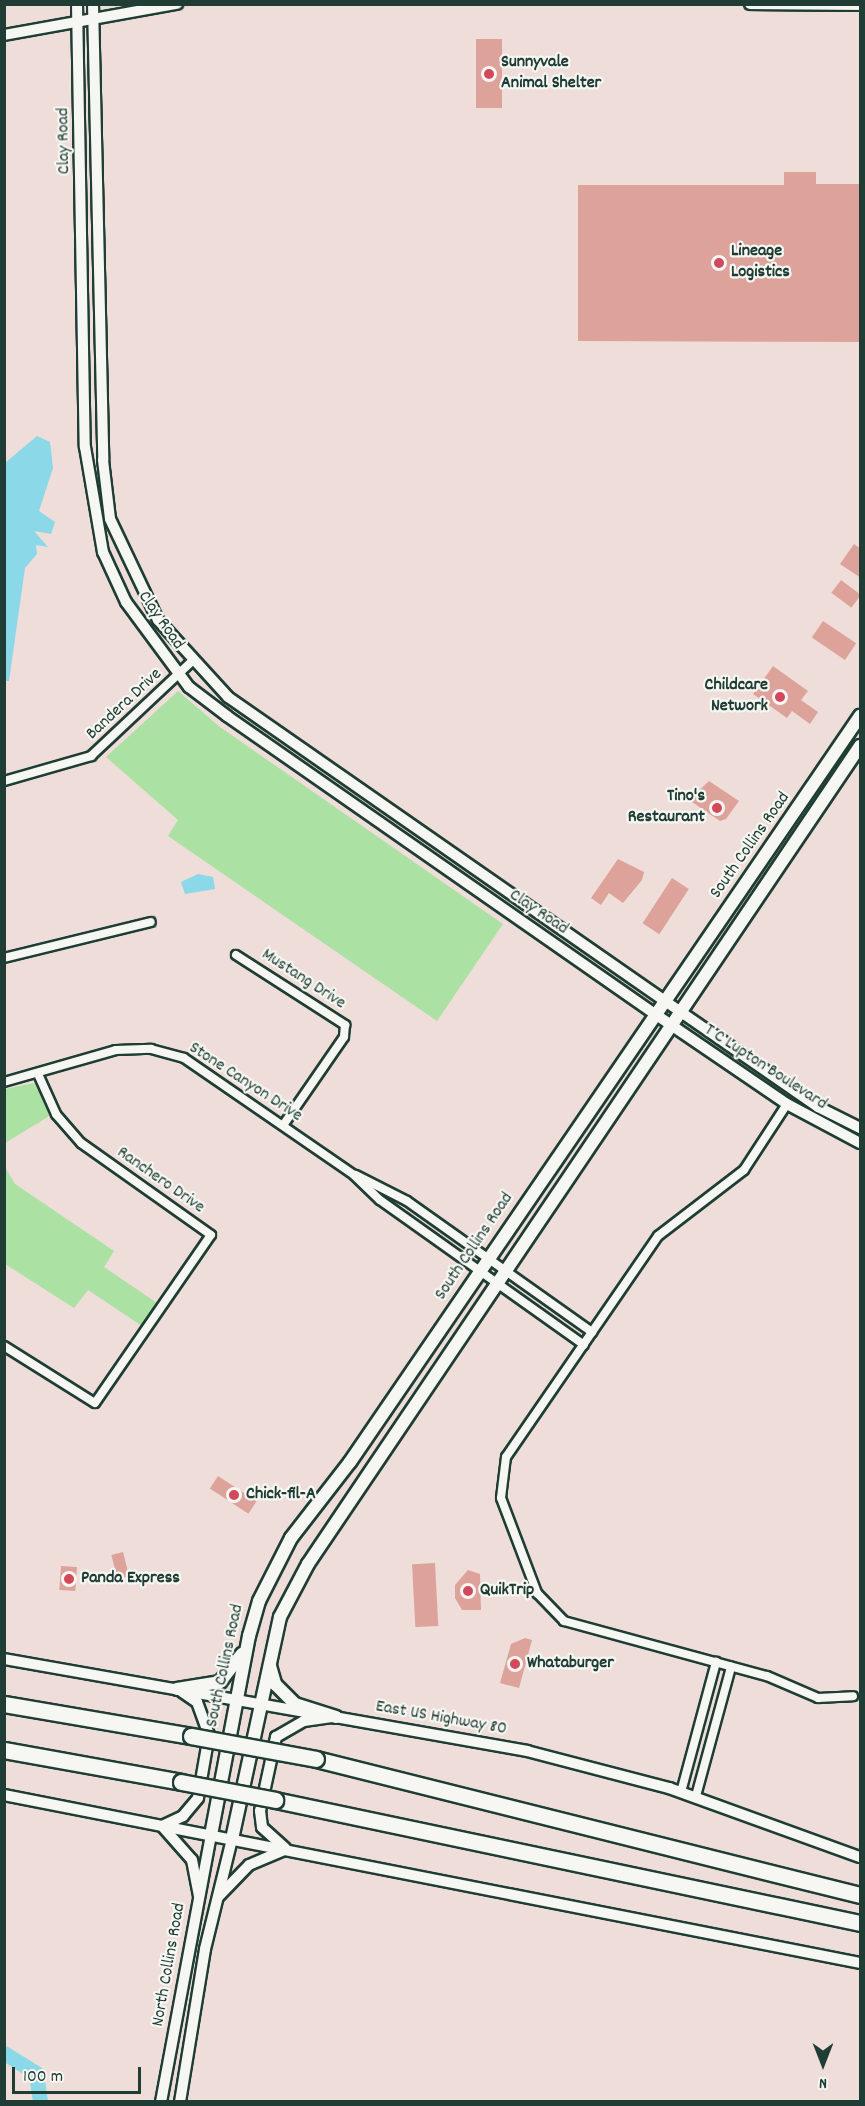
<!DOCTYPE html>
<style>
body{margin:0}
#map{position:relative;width:865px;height:2106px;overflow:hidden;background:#eeddd8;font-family:Dekko,sans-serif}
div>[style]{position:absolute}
.green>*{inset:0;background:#ace1a4}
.water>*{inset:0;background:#8ad8e8}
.river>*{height:15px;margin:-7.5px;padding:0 7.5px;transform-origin:7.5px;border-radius:7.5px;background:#8ad8e8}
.building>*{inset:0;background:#dda39b;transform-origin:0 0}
.roads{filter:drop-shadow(2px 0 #1f3d34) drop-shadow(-2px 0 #1f3d34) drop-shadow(0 2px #1f3d34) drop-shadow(0 -2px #1f3d34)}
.minor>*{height:8px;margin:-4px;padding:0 4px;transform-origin:4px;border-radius:4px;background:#f6f6f2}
.tertiary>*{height:10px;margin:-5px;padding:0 5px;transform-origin:5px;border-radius:5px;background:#f6f6f2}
.secondary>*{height:10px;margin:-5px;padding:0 5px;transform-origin:5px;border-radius:5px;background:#f6f6f2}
.primary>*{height:12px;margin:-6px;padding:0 6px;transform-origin:6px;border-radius:6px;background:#f6f6f2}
.motorway>*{height:15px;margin:-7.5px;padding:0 7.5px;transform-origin:7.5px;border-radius:7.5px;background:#f6f6f2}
.bridges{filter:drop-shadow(2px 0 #1f3d34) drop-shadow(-2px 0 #1f3d34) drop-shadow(0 2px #1f3d34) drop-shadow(0 -2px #1f3d34)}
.motorway-bridge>*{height:15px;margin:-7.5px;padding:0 7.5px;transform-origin:7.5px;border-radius:7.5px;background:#f6f6f2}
.dots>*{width:16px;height:16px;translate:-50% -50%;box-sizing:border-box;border:3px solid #f6f6f2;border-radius:50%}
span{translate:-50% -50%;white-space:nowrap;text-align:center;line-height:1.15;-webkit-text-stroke:4.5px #f6f6f2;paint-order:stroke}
.poi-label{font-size:18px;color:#1f3d34;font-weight:700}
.left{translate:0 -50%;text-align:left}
.right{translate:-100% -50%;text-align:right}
.street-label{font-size:18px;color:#1f3d34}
.frame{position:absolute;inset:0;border:6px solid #1f3d34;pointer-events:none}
.north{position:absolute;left:793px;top:2034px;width:60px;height:60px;-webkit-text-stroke:4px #f6f6f2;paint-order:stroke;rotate:180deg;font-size:16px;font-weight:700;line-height:24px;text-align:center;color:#1f3d34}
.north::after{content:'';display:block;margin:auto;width:21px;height:27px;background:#1f3d34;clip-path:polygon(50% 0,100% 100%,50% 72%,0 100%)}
.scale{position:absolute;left:12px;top:2067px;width:129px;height:27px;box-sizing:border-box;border:3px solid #1f3d34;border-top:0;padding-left:8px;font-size:18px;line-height:21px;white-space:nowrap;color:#1f3d34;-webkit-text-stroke:4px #f6f6f2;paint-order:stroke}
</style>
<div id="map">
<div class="green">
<div style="clip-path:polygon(178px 691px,220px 727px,503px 924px,437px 1021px,168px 836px,178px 820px,106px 757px)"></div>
<div style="clip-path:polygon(34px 1083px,51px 1115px,5px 1143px,5px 1089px)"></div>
<div style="clip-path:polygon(5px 1167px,15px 1184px,114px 1251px,104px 1267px,157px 1303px,142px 1326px,88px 1290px,74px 1308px,5px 1264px)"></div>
</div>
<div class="water">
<div style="clip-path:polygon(37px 436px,50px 442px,53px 468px,39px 511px,55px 522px,51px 534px,34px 531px,48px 547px,36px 545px,37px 554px,25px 568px,9px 681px,5px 681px,5px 463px)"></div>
<div style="clip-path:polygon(198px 874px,213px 877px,215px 889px,185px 894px,181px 882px)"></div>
</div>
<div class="river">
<div style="left:4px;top:2053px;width:38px;rotate:32deg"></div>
<div style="left:36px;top:2073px;width:29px;rotate:82deg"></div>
</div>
<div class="building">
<div style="left:476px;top:39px;width:26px;height:69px"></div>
<div style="clip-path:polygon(784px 172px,816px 172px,816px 184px,861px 184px,861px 342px,578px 341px,578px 185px,784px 185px)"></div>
<div style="clip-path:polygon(854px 544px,861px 549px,861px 578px,840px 564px)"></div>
<div style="left:841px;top:580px;width:25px;height:16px;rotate:37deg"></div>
<div style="left:823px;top:621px;width:40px;height:20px;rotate:34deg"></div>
<div style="clip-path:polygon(773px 666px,808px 691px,801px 700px,818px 712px,810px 724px,792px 711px,787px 718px,753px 694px)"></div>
<div style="clip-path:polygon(709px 781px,739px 801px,726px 819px,720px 821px,689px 800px)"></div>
<div style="clip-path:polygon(618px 859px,644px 872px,642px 880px,623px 903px,609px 893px,601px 905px,591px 898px)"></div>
<div style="left:672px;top:878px;width:20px;height:54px;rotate:33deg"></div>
<div style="left:218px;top:1476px;width:46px;height:15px;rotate:33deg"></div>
<div style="left:123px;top:1552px;width:25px;height:12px;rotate:76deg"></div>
<div style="left:435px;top:1563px;width:63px;height:23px;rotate:87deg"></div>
<div style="left:61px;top:1566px;width:16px;height:24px;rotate:4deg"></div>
<div style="clip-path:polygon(468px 1570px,480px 1574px,481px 1610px,462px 1610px,455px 1598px,455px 1585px)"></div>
<div style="clip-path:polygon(525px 1638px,532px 1640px,519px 1688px,500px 1683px,511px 1644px)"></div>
</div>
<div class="roads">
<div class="minor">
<div style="left:4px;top:781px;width:91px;rotate:-16deg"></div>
<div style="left:91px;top:756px;width:137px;rotate:-43.2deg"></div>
<div style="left:236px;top:955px;width:130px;rotate:32.7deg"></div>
<div style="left:345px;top:1025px;width:12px;rotate:95deg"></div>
<div style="left:344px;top:1037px;width:106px;rotate:124.6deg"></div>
<div style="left:4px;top:958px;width:151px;rotate:-13.8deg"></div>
<div style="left:4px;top:1082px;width:116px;rotate:-15.9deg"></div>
<div style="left:116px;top:1050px;width:35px;rotate:-2deg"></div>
<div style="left:151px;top:1049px;width:34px;rotate:15deg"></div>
<div style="left:184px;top:1058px;width:206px;rotate:34.5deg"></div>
<div style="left:354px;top:1175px;width:36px;rotate:44deg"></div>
<div style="left:380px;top:1200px;width:250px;rotate:35.4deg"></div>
<div style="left:787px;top:1104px;width:79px;rotate:123.1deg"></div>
<div style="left:744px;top:1170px;width:108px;rotate:142.5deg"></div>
<div style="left:658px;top:1236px;width:268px;rotate:124.5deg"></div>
<div style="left:506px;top:1457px;width:41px;rotate:97deg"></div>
<div style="left:501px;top:1498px;width:102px;rotate:69.2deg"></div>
<div style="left:537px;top:1593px;width:39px;rotate:46deg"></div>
<div style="left:564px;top:1621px;width:210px;rotate:15.2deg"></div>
<div style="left:767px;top:1676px;width:56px;rotate:23.3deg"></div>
<div style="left:818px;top:1698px;width:35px;rotate:-3deg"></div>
<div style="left:356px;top:1175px;width:57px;rotate:27deg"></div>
<div style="left:407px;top:1201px;width:227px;rotate:35.3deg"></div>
<div style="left:4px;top:1346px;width:107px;rotate:32.1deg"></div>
<div style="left:95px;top:1403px;width:204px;rotate:-55.4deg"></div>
<div style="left:211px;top:1235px;width:159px;rotate:-144.7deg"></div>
<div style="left:81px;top:1143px;width:38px;rotate:-131deg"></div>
<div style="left:56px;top:1114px;width:44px;rotate:-114.2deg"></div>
<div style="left:681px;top:1792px;width:135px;rotate:-74.9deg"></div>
<div style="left:696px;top:1796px;width:134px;rotate:-74.8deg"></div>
</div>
<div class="tertiary">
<div style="left:750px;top:4px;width:110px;rotate:0.5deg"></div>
<div style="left:4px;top:35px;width:176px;rotate:-10.2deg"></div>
<div style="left:665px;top:1001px;width:186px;rotate:34.7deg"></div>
<div style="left:818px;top:1107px;width:47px;rotate:26.6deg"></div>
<div style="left:655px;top:1014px;width:160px;rotate:34.3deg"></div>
<div style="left:787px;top:1104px;width:83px;rotate:28.1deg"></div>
<div style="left:161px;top:2102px;width:272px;rotate:-79.4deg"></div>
<div style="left:180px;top:2102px;width:155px;rotate:-80.7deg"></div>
<div style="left:205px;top:1949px;width:113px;rotate:-76.2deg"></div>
</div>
<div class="secondary">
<div style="left:77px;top:4px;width:443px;rotate:89deg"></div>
<div style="left:85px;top:447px;width:107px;rotate:80.3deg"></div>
<div style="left:103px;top:552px;width:55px;rotate:65.3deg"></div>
<div style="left:126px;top:602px;width:106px;rotate:53.5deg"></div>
<div style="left:189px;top:687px;width:48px;rotate:37.3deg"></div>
<div style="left:227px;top:716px;width:522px;rotate:34.85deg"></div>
<div style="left:93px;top:4px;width:456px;rotate:88.7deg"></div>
<div style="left:103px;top:460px;width:59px;rotate:83.2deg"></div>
<div style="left:110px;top:519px;width:112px;rotate:64.6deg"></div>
<div style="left:158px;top:620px;width:104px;rotate:47.7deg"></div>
<div style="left:228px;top:697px;width:532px;rotate:34.82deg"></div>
<div style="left:4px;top:1659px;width:311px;rotate:10deg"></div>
<div style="left:329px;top:1716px;width:201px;rotate:10deg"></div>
<div style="left:527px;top:1751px;width:147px;rotate:14.6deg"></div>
<div style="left:669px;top:1788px;width:203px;rotate:19.9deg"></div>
<div style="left:4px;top:1795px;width:872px;rotate:11.1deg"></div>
<div style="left:162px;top:1826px;width:23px;rotate:-25deg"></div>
<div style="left:183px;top:1816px;width:23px;rotate:-50deg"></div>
<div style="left:198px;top:1798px;width:64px;rotate:-80.1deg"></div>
<div style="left:209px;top:1735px;width:35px;rotate:-110deg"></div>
<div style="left:197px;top:1702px;width:18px;rotate:-146deg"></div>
<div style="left:162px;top:1826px;width:45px;rotate:48.6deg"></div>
<div style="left:192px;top:1860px;width:37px;rotate:79deg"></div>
<div style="left:285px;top:1848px;width:31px;rotate:-138deg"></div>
<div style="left:262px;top:1827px;width:16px;rotate:-97deg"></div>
<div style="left:260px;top:1811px;width:76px;rotate:-77.8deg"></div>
<div style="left:276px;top:1737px;width:32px;rotate:-30deg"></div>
<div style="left:304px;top:1721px;width:30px;rotate:-8deg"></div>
<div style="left:219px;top:1896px;width:43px;rotate:-45.9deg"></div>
<div style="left:249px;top:1865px;width:38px;rotate:-23deg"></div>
</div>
<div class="primary">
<div style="left:270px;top:1666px;width:19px;rotate:74deg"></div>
<div style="left:275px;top:1684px;width:28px;rotate:45deg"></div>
<div style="left:295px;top:1704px;width:43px;rotate:17.6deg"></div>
<div style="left:177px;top:1689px;width:44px;rotate:-9.2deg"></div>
<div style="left:220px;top:1682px;width:36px;rotate:-52deg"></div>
<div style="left:211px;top:1835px;width:203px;rotate:-79.2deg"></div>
<div style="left:249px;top:1636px;width:36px;rotate:-74deg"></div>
<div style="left:259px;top:1601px;width:71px;rotate:-63.1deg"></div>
<div style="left:291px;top:1538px;width:96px;rotate:-52.2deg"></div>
<div style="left:350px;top:1462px;width:904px;rotate:-55.64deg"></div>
<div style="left:232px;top:1839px;width:227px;rotate:-77.8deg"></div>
<div style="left:280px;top:1617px;width:60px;rotate:-62.2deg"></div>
<div style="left:308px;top:1564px;width:987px;rotate:-55.99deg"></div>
</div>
<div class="motorway">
<div style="left:4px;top:1704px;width:190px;rotate:9.7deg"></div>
<div style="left:4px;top:1750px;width:180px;rotate:10.2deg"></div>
<div style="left:316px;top:1759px;width:561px;rotate:14.04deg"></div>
<div style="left:275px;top:1800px;width:598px;rotate:11.87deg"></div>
</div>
</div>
<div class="bridges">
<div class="motorway-bridge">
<div style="left:191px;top:1736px;width:127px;rotate:10.4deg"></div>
<div style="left:181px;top:1782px;width:96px;rotate:10.8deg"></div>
</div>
</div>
<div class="dots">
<div style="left:489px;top:74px;background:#d1495b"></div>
<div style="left:719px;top:263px;background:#d1495b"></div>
<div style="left:780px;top:697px;background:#d1495b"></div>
<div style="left:717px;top:808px;background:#d1495b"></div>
<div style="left:234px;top:1495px;background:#d1495b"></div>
<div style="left:69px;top:1579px;background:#d1495b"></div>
<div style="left:468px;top:1591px;background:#d1495b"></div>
<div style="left:515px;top:1664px;background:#d1495b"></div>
</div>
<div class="poi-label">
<span class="left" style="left:501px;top:74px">Sunnyvale<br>Animal Shelter</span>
<span class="left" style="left:731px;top:263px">Lineage<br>Logistics</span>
<span class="right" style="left:768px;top:697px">Childcare<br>Network</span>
<span class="right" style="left:705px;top:808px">Tino's<br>Restaurant</span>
<span class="left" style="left:246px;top:1495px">Chick-fil-A</span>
<span class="left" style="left:81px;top:1579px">Panda Express</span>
<span class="left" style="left:480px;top:1591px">QuikTrip</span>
<span class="left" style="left:527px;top:1664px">Whataburger</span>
</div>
<div class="street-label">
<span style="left:65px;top:141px;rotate:-91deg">Clay Road</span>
<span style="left:160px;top:621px;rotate:55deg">Clay Road</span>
<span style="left:125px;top:705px;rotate:-43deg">Bandera Drive</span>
<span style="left:751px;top:846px;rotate:-55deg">South Collins Road</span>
<span style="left:538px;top:913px;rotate:34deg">Clay Road</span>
<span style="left:303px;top:980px;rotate:33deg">Mustang Drive</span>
<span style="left:765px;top:1068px;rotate:33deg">T C Lupton Boulevard</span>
<span style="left:245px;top:1083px;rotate:33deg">Stone Canyon Drive</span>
<span style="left:160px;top:1181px;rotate:35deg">Ranchero Drive</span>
<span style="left:475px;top:1247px;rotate:-56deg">South Collins Road</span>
<span style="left:226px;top:1666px;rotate:-78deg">South Collins Road</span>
<span style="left:441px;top:1719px;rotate:10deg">East US Highway 80</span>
<span style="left:170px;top:1965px;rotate:-80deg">North Collins Road</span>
</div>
<div class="frame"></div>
<div class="north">N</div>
<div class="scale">100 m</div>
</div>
